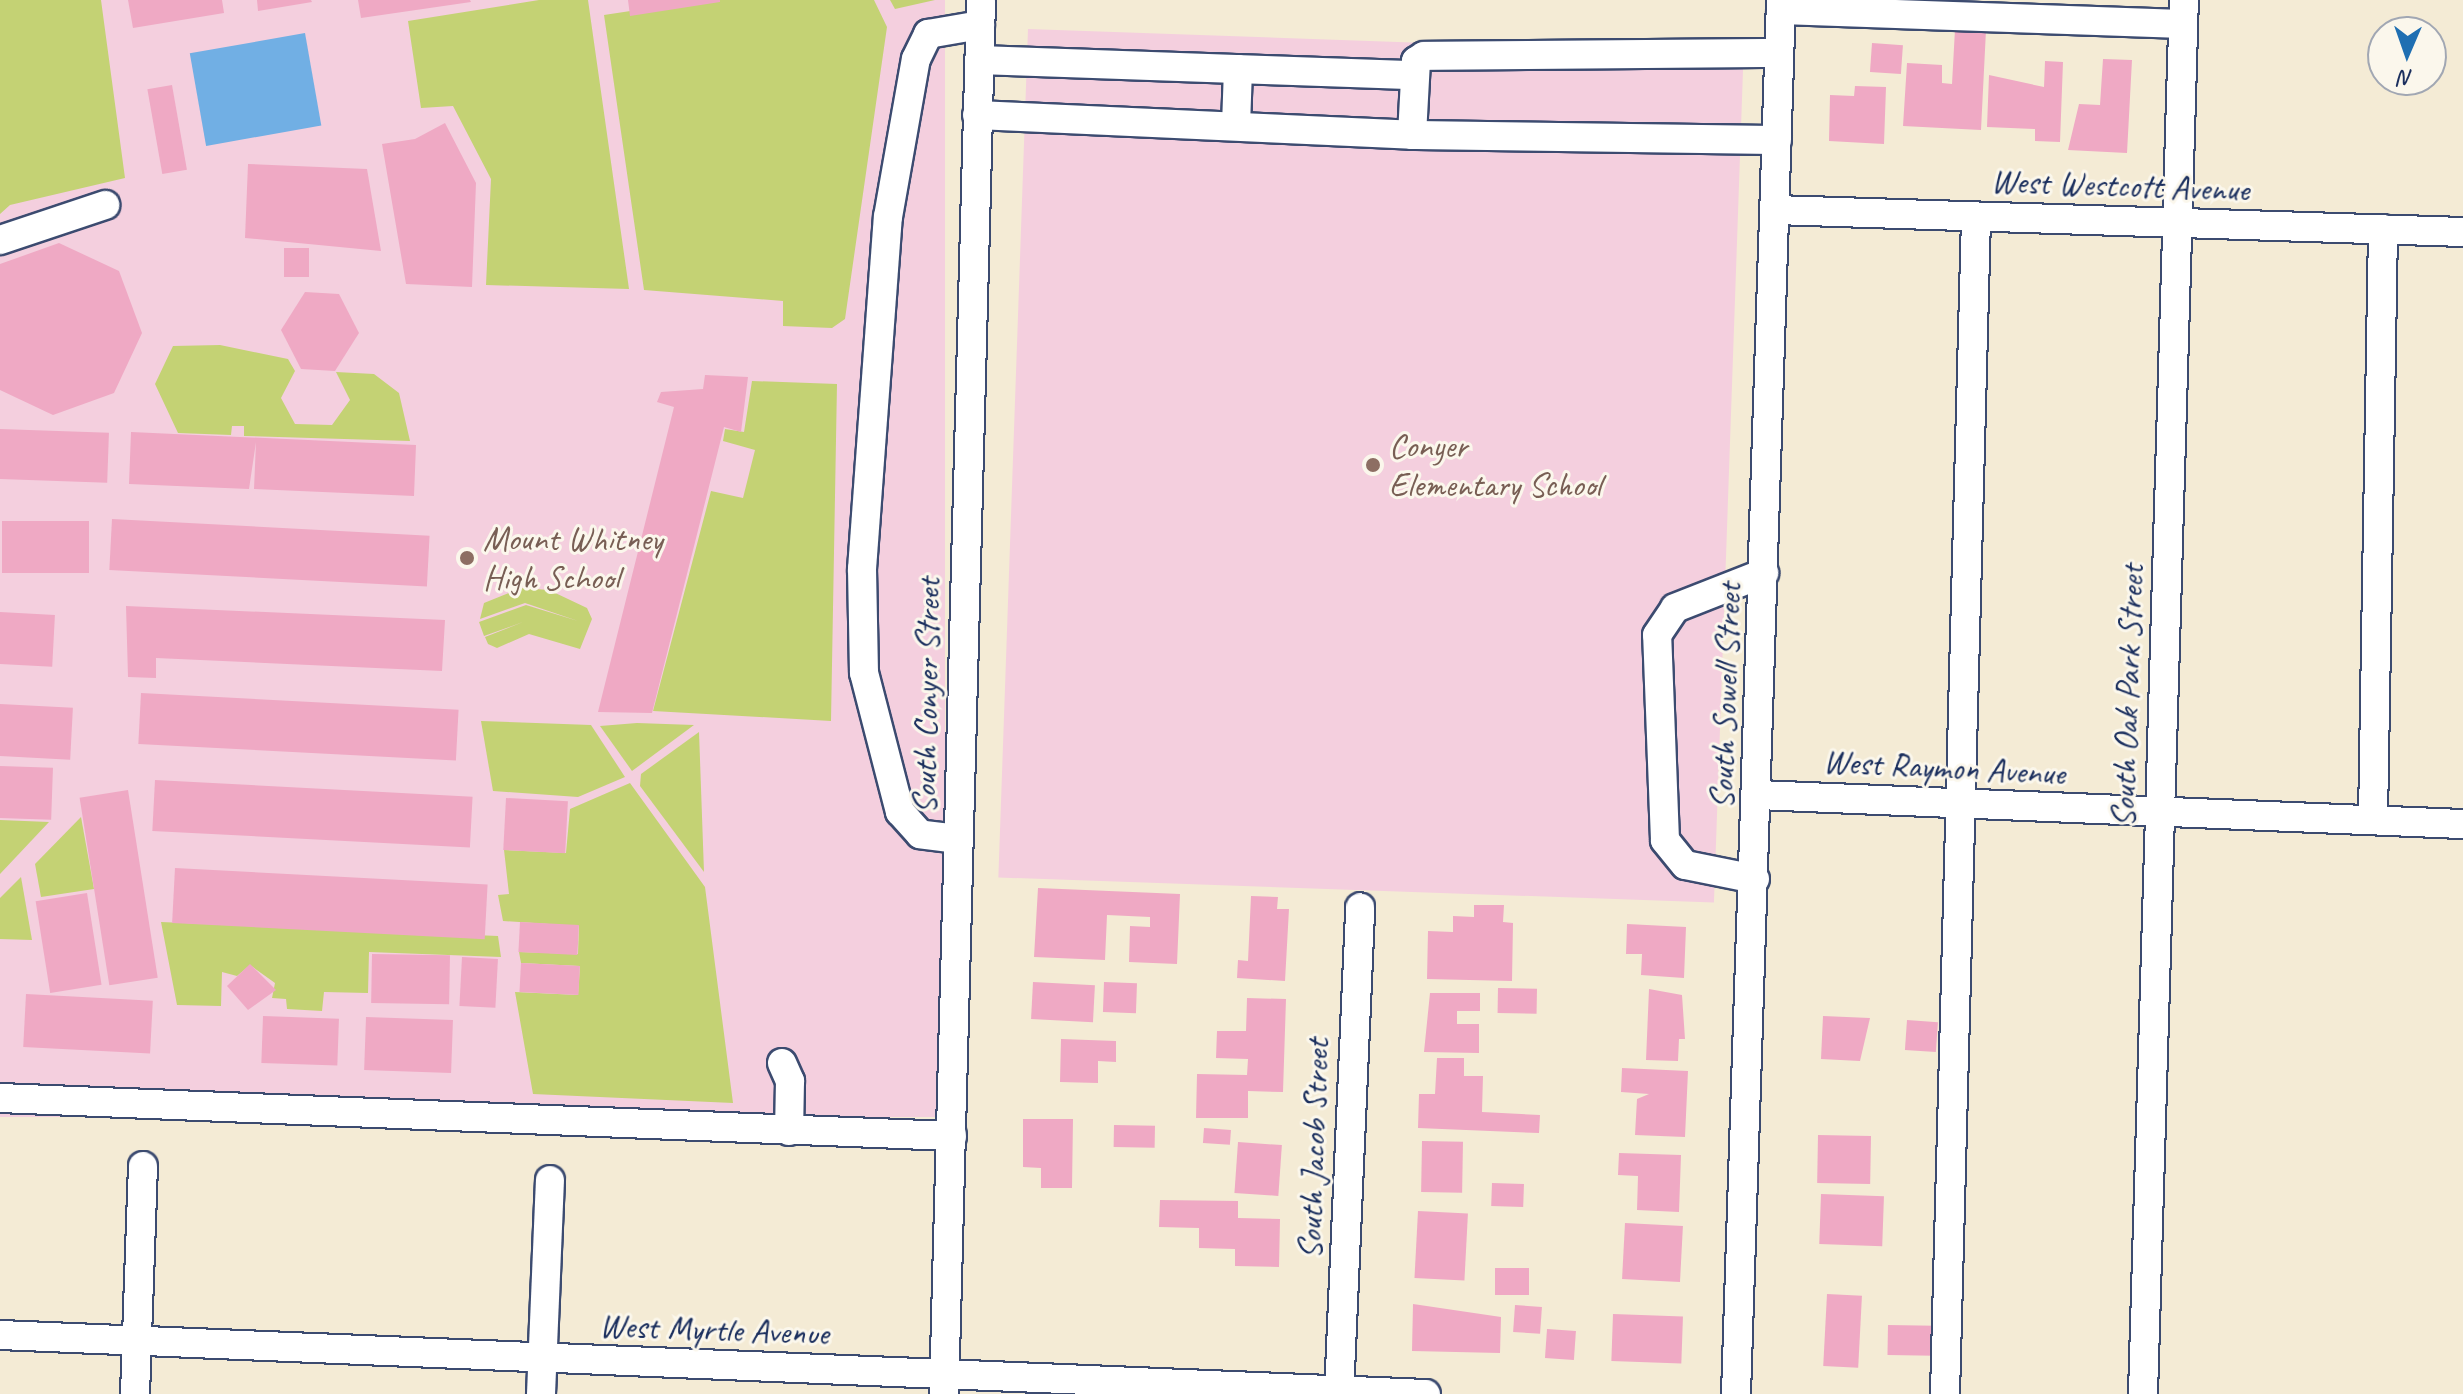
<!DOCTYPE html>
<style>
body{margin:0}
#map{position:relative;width:2463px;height:1394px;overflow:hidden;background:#f4ebd5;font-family:Caveat,sans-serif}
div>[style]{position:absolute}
.built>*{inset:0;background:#f4cfde;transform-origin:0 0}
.green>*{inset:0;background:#c4d274}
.water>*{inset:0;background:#71afe4;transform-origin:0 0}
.building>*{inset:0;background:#efa9c4;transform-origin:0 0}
.roads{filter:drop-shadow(2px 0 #3c4b70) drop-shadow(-2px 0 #3c4b70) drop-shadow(0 2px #3c4b70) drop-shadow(0 -2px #3c4b70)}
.minor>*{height:28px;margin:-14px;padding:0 14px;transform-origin:14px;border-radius:14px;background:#fff}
.dots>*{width:22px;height:22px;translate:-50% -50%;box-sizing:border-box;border:4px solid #fbf7ec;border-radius:50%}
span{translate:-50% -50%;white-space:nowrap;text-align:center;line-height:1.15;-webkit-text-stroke:6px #fbf7ec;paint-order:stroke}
.street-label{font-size:34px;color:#1b2f5e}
.education-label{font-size:34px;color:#785e54}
.left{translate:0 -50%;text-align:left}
.north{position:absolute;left:2367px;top:16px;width:80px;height:80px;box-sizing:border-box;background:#fbf7ec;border:2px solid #a1a7b3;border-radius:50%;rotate:182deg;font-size:22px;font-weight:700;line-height:32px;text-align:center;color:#1b2f5e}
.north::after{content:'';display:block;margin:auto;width:28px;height:36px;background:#1f6fb2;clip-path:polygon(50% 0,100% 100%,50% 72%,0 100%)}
</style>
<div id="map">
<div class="built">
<div style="left:0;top:0;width:945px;height:1117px"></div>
<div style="left:1028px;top:29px;width:716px;height:849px;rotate:2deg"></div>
</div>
<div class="green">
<div style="clip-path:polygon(0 0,101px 0,125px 178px,10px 205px,0 214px)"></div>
<div style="clip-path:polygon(539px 0,588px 0,629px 289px,486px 285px,491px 179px,453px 106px,421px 108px,408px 21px)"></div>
<div style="clip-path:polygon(703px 0,874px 0,887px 27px,845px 319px,832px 328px,783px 326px,783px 301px,644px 290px,604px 15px)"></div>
<div style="clip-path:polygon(890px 0,935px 0,895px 9px)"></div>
<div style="clip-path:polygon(220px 345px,288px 359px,295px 371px,281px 398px,295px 424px,332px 425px,350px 400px,336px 372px,374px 374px,399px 393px,410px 441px,244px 436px,244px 426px,232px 426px,231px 435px,178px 433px,155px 384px,173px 346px)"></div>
<div style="clip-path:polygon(752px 381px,837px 384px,831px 721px,653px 711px,711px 491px,743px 498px,755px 450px,723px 441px,725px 429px,744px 432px)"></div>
<div style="clip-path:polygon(521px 588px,549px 590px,587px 608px,592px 619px,580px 649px,529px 634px,497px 648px,488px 644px,485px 637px,523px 622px,484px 636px,479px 622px,526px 605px,578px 621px,525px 603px,480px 619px,484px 603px)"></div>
<div style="clip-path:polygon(481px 721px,591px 725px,625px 777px,578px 797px,493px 791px)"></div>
<div style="clip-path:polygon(637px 723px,694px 725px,632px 771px,600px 726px)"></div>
<div style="clip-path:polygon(699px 732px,704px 872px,640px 786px,641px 774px)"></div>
<div style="clip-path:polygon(630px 783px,705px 887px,733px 1103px,533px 1094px,515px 992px,578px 995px,580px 966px,521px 963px,519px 952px,578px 954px,579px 926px,503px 921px,498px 895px,509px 894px,504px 850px,566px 853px,570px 809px)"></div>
<div style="clip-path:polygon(81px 817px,94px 889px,41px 897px,35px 864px)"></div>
<div style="clip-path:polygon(0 820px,49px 822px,0 874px)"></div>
<div style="clip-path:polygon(21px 877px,32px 940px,0 939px,0 898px)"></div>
<div style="clip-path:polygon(161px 922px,498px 936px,501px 957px,369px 952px,368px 993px,324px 992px,322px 1011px,287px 1009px,286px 999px,272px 998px,275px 983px,250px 965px,237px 976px,222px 972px,221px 1006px,177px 1005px)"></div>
</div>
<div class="water">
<div style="left:305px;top:33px;width:94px;height:117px;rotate:80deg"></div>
</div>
<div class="building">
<div style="clip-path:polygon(128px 0,222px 0,224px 13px,133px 28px)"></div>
<div style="clip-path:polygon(257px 0,311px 0,312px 2px,258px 11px)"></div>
<div style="clip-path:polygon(358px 0,470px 0,471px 2px,361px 18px)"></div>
<div style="clip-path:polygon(628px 0,720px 0,720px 2px,630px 16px)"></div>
<div style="clip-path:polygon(1955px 29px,1986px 30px,1981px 130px,1903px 126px,1907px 63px,1942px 65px,1942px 83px,1952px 84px)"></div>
<div style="left:1872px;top:43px;width:31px;height:29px;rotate:4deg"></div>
<div style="clip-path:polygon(2103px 59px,2132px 60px,2127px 153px,2068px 150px,2079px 104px,2100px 105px)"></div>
<div style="clip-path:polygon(2045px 61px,2063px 62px,2060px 142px,2035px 141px,2035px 129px,1987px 127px,1989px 75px,2044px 87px)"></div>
<div style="left:172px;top:85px;width:86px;height:25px;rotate:80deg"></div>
<div style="clip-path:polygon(1855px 86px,1886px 87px,1884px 144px,1829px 141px,1830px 95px,1854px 96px)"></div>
<div style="clip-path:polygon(445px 123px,476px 183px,472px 287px,406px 284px,382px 144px,415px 139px)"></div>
<div style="clip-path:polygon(248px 164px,367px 169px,381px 251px,245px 238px)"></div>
<div style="clip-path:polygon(59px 243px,119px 271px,142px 333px,114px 393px,53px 415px,0 390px,0 264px)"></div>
<div style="left:284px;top:248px;width:25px;height:29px"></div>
<div style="clip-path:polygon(305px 292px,339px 294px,359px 333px,335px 371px,301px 369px,281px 330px)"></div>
<div style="clip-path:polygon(705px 375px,748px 377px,741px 432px,724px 427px,652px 713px,598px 712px,674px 407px,657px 402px,661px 392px,703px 389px)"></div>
<div style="left:0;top:429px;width:109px;height:50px;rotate:2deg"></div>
<div style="clip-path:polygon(131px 432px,416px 445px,414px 496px,254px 489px,256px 442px,249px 489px,129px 484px)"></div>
<div style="left:112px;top:519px;width:318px;height:51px;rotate:3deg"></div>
<div style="left:2px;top:521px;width:87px;height:52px"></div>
<div style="clip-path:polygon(126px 606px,445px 620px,442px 671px,156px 658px,156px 678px,128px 677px)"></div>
<div style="left:0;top:612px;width:55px;height:52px;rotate:3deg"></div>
<div style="left:141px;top:693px;width:318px;height:51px;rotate:3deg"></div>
<div style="left:0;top:704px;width:73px;height:52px;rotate:3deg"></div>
<div style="left:0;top:766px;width:53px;height:52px;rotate:2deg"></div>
<div style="left:155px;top:780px;width:318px;height:51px;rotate:3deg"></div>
<div style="left:128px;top:790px;width:190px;height:49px;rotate:81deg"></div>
<div style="left:506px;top:798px;width:62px;height:52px;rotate:3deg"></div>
<div style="left:175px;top:868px;width:313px;height:55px;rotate:3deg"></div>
<div style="clip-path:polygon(1038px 888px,1180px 894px,1177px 964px,1129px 962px,1130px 926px,1150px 927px,1150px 917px,1107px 915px,1105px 960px,1034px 957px)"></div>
<div style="left:87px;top:893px;width:93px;height:52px;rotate:81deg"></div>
<div style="clip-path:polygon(1251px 896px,1278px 897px,1277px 909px,1289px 909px,1285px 981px,1237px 978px,1238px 960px,1248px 961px)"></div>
<div style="clip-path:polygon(1474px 905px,1504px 905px,1503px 922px,1513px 923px,1512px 981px,1427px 979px,1428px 931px,1453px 932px,1453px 916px,1474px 917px)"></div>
<div style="left:520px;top:922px;width:59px;height:30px;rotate:3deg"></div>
<div style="clip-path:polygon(1627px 924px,1686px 927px,1684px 978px,1641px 975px,1642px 954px,1626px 954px)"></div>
<div style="left:372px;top:954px;width:78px;height:49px;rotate:1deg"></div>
<div style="left:462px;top:957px;width:36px;height:49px;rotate:3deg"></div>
<div style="left:521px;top:963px;width:59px;height:29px;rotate:3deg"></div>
<div style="clip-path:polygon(250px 964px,276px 990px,248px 1010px,227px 986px)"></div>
<div style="left:1033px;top:982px;width:62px;height:37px;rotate:3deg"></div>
<div style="left:1104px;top:982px;width:33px;height:30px;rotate:2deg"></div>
<div style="left:1498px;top:988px;width:39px;height:25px;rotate:1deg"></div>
<div style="clip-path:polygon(1649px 989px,1682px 995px,1685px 1039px,1679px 1039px,1678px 1061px,1646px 1060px)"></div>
<div style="clip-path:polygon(1430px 993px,1480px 993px,1480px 1011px,1457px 1011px,1457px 1024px,1479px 1024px,1479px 1053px,1424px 1052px)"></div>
<div style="left:26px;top:994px;width:127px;height:53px;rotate:3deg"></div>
<div style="clip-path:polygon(1247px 998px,1286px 999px,1283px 1092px,1248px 1091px,1248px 1118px,1196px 1118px,1197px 1074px,1247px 1075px,1248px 1059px,1216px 1058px,1217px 1031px,1246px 1031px)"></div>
<div style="left:263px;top:1016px;width:76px;height:47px;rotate:2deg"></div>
<div style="clip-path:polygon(1823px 1016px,1870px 1018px,1860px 1061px,1821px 1059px)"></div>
<div style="left:366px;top:1017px;width:87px;height:53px;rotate:2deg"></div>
<div style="left:1907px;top:1020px;width:31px;height:30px;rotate:4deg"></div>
<div style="clip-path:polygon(1061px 1039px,1116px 1041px,1116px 1062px,1098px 1061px,1098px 1083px,1060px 1082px)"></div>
<div style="clip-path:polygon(1437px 1058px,1464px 1058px,1464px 1076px,1483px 1076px,1482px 1112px,1540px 1115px,1539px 1133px,1418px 1128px,1419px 1094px,1435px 1094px)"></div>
<div style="clip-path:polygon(1622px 1068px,1688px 1071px,1685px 1137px,1635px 1135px,1637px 1099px,1649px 1094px,1621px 1092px)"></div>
<div style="clip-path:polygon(1023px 1119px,1073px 1119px,1072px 1188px,1041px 1188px,1041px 1168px,1023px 1167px)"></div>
<div style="left:1114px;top:1125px;width:41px;height:22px;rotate:1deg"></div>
<div style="left:1204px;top:1128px;width:27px;height:15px;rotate:4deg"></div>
<div style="left:1818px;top:1135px;width:53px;height:48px;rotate:1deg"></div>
<div style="left:1422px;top:1141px;width:41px;height:51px;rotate:1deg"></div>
<div style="left:1238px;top:1142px;width:44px;height:51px;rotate:4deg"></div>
<div style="clip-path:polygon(1619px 1153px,1681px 1155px,1679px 1212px,1637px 1210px,1638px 1176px,1618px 1175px)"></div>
<div style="left:1492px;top:1183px;width:32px;height:23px;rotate:2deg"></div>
<div style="left:1821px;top:1194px;width:63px;height:50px;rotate:2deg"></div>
<div style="clip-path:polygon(1160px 1200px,1238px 1201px,1238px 1218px,1280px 1219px,1279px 1267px,1235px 1266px,1235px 1249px,1199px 1248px,1199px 1228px,1159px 1227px)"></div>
<div style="left:1418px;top:1211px;width:50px;height:67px;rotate:3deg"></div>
<div style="left:1625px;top:1223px;width:58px;height:56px;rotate:3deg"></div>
<div style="left:1495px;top:1268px;width:34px;height:27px"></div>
<div style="left:1827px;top:1294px;width:35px;height:72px;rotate:3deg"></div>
<div style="clip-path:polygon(1413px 1304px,1501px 1317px,1500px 1353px,1412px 1351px)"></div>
<div style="left:1515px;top:1305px;width:27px;height:27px;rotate:4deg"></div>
<div style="left:1613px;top:1314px;width:70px;height:47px;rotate:2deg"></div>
<div style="left:1888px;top:1325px;width:47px;height:30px;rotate:1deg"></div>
<div style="left:1547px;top:1329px;width:29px;height:29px;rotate:4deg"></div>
</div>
<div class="roads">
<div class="minor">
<div style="left:1781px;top:10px;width:402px;rotate:2deg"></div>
<div style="left:979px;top:60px;width:436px;rotate:2deg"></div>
<div style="left:977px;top:115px;width:435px;rotate:2.6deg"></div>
<div style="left:1412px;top:135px;width:365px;rotate:0.8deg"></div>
<div style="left:1236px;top:126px;width:57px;rotate:-88deg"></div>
<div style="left:1412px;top:135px;width:74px;rotate:-86.9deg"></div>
<div style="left:1416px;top:61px;width:9px;rotate:-32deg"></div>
<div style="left:1424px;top:56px;width:355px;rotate:-0.5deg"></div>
<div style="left:1775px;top:210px;width:688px;rotate:1.83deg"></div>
<div style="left:0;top:240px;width:111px;rotate:-18.4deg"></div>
<div style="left:1758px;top:795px;width:706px;rotate:2.36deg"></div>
<div style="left:2373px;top:820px;width:591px;rotate:-89.03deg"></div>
<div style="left:958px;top:839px;width:38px;rotate:-173deg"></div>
<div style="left:920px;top:834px;width:30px;rotate:-132deg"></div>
<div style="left:900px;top:812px;width:144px;rotate:-104.5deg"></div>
<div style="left:864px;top:673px;width:104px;rotate:-91.1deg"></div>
<div style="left:862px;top:569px;width:353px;rotate:-85.8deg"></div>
<div style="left:888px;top:217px;width:160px;rotate:-80deg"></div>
<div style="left:916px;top:59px;width:28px;rotate:-64deg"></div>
<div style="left:928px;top:34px;width:53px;rotate:-9.8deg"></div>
<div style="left:1755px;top:879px;width:71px;rotate:-168.7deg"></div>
<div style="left:1685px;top:865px;width:32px;rotate:-129deg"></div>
<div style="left:1665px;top:840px;width:205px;rotate:-92.2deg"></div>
<div style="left:1657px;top:635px;width:32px;rotate:-56deg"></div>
<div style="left:1675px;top:608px;width:96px;rotate:-21.5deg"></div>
<div style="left:782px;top:1063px;width:20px;rotate:66deg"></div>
<div style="left:790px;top:1081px;width:50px;rotate:91.1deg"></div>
<div style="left:0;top:1098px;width:953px;rotate:2.29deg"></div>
<div style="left:0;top:1335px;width:1427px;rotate:2.37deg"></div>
<div style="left:135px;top:1394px;width:228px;rotate:-88deg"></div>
<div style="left:541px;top:1394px;width:214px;rotate:-87.6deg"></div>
<div style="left:944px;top:1394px;width:1394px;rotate:-88.48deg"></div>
<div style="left:1339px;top:1394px;width:487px;rotate:-87.5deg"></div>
<div style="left:1736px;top:1394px;width:1395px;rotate:-88.15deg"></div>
<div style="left:1945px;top:1394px;width:1177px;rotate:-88.49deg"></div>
<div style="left:2143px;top:1394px;width:1395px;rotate:-88.32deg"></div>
</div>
</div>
<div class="dots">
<div style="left:1373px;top:465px;background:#8d6e63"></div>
<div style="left:467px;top:558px;background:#8d6e63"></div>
</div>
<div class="street-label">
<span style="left:2120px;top:185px;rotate:2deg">West Westcott Avenue</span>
<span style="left:926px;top:696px;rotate:-89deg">South Conyer Street</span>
<span style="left:1725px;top:696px;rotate:-88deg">South Sowell Street</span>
<span style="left:2127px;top:696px;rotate:-88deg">South Oak Park Street</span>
<span style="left:1944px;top:767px;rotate:3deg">West Raymon Avenue</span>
<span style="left:1313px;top:1149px;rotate:-88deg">South Jacob Street</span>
<span style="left:714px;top:1329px;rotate:2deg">West Myrtle Avenue</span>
</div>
<div class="education-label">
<span class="left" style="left:1389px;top:465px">Conyer<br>Elementary School</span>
<span class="left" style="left:483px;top:558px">Mount Whitney<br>High School</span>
</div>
<div class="north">N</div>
</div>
